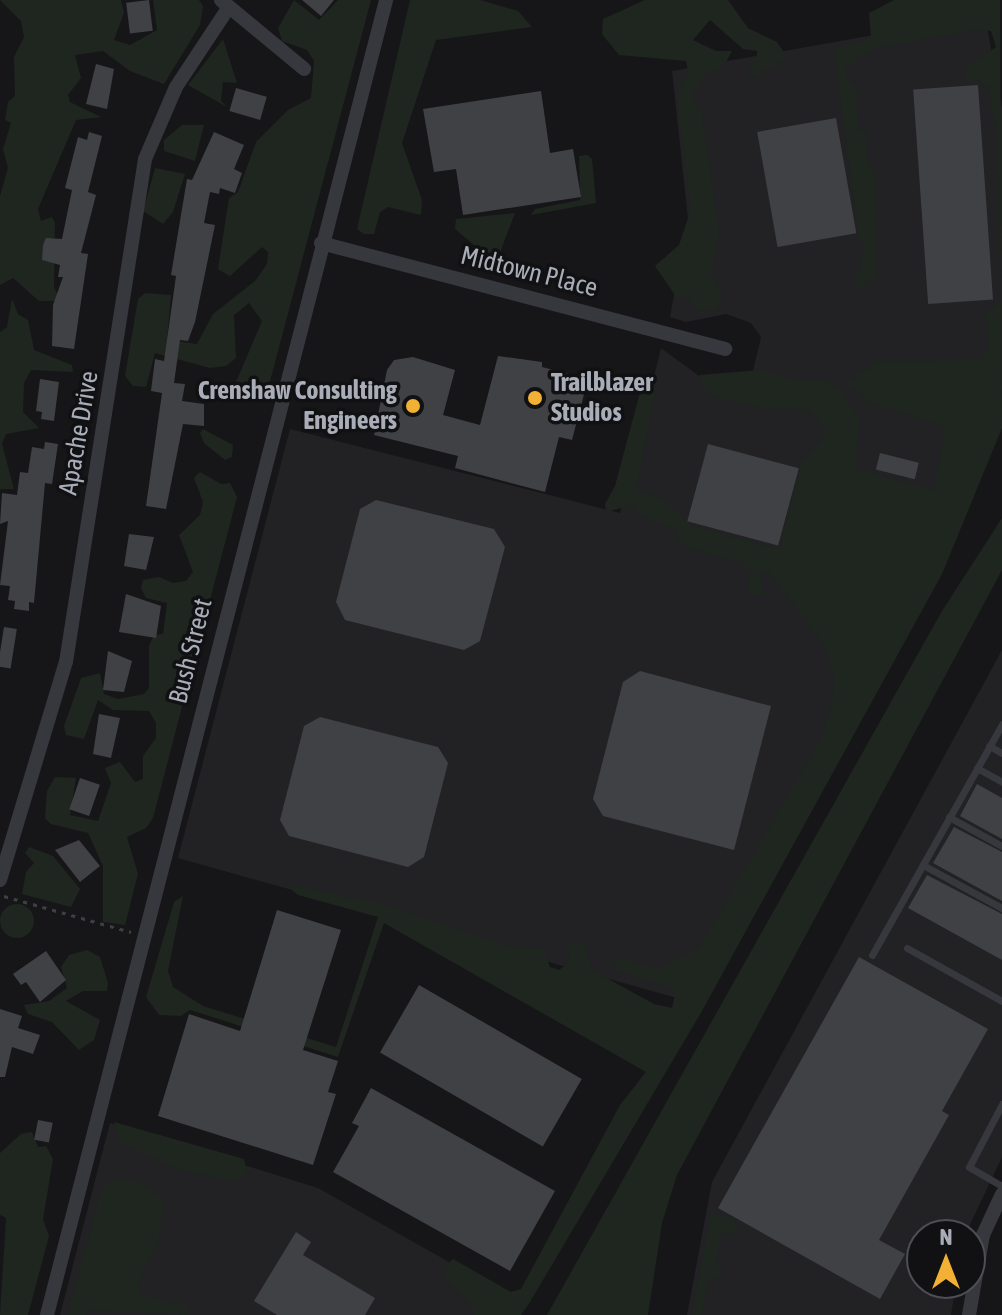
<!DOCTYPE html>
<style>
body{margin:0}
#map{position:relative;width:1002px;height:1315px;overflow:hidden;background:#161618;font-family:"Asap Condensed",sans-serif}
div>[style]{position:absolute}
.built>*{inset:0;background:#222225}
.green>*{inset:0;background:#1e261f}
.round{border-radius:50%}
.building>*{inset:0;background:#404145;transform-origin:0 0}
.path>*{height:3px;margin-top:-1.5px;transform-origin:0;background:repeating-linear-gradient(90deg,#3d3f44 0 4px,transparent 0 10px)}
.service>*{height:7px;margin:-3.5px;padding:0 3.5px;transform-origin:3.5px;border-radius:3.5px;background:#37383d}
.minor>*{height:14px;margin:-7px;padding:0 7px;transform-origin:7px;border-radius:7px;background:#37383d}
.dots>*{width:22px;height:22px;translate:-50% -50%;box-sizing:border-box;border:4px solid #111113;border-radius:50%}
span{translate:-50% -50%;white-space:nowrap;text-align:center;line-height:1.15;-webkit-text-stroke:7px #111113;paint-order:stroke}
.street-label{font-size:26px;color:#a8adb8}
.poi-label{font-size:26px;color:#a8adb8;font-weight:700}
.left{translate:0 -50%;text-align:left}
.right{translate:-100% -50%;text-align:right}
.north{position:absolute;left:906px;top:1219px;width:80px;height:80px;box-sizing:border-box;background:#111113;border:2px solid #4d4f55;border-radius:50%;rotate:0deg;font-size:22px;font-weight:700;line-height:32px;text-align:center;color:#a8adb8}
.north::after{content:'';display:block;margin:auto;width:28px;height:36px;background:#f2b134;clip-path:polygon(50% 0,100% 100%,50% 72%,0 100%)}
</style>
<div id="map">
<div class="built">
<div style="clip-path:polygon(985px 15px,1002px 109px,1002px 390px,978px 458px,684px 1000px,178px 858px,290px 429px,620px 513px,661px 348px,718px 390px,752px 375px,761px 337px,751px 323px,726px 314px,686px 322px,670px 317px,688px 219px,672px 71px)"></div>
<div style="clip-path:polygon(1002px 650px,1002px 1157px,965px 1235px,922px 1235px,922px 1283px,956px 1283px,951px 1315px,687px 1315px,712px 1182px)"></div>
<div style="clip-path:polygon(110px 1123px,318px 1188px,525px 1305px,520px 1315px,60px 1315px)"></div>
</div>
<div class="green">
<div style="clip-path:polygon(0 0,121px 0,124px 13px,114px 40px,130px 45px,157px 30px,153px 0,199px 0,203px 6px,200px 25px,164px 84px,130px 71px,103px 51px,75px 55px,81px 78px,68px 95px,70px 102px,101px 117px,76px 120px,38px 209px,41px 221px,52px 217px,55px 223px,54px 287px,60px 301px,39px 301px,13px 278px,0 285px,0 196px,8px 168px,3px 149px,11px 123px,5px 120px,8px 102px,15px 96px,14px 57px,24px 37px,21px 21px)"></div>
<div style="clip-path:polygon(294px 0,319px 20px,338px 0,371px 0,268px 389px,236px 382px,262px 321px,249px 303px,234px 315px,236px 358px,226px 366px,210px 368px,155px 353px,146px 387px,133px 386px,125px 376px,138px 299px,145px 293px,171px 295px,167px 340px,197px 344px,213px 314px,255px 281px,267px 264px,268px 252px,262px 247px,230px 276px,218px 269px,229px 198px,238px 192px,256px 142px,288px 110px,311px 98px,314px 61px,307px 50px,282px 41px,278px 28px)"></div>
<div style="clip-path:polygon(410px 0,480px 0,518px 11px,532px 27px,436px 40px,402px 143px,422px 200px,421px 215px,388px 207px,380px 212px,374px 234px,364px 234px,357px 229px)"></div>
<div style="clip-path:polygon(645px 0,728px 0,748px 28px,777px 42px,788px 58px,752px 77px,746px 74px,757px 61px,757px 51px,743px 49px,710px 20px,693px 40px,716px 51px,732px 51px,723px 68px,706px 72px,692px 96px,702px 115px,719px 231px,711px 276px,723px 294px,716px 310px,696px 309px,687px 296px,677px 298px,655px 266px,679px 245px,691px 209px,677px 97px,688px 71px,686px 61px,619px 55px,602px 34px,603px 19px)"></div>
<div style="clip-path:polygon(894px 0,1000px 0,1002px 428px,942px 574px,702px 1011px,530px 1302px,521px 1315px,474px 1315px,471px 1303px,445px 1277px,447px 1264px,453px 1259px,511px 1292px,521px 1289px,620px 1105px,646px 1072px,384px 923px,338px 1057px,190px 1010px,181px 1016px,159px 1015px,146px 997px,174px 902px,183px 896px,168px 971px,173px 987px,203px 1006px,336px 1047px,378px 917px,298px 895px,285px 884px,383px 904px,512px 948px,536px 947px,545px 952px,550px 967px,559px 970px,571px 961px,566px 943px,577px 941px,585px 946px,592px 970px,654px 1004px,672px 1008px,676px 990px,619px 971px,612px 964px,620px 958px,657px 969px,699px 949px,821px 739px,832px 704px,834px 676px,824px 645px,768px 571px,760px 571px,764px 595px,752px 596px,747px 589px,752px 570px,742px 563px,679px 545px,677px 531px,638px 513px,632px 505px,606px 512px,605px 504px,615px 486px,642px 385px,656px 389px,636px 489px,667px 501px,691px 526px,780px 550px,801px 463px,821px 442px,825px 428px,809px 409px,768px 409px,718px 398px,702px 387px,699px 375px,761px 370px,800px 381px,824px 380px,839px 388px,859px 420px,856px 469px,934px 490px,945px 435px,941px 426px,868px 402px,847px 382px,878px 362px,983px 360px,989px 344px,986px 311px,995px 308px,1001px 293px,997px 136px,989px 88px,978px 80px,963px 82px,968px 66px,996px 47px,991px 31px,973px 30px,872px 49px,845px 68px,847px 80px,856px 88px,859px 130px,868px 135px,866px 157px,875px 176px,877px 276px,852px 293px,865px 249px,859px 239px,835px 56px,837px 48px,871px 38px,869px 13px)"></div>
<div style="clip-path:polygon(223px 39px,237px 83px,223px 82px,221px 101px,227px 107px,188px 85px)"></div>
<div style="clip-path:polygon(182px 125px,204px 125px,195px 161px,164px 151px,164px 140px)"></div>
<div style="clip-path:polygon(587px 155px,592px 159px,596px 203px,531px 215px,535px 209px,580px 200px,579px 156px)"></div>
<div style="clip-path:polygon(155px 168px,185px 174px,173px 212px,163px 224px,143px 211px)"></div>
<div style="clip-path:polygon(515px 213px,499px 255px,481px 251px,455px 229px,456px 219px)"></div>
<div style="clip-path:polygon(12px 299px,18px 314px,28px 320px,34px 350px,72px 365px,73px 372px,31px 370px,24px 383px,23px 412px,39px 428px,6px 434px,2px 444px,14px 489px,0 489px,0 332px,7px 327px)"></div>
<div style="clip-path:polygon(203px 429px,233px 445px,232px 457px,225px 460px,204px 443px,200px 433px)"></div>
<div style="clip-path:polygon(200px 472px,221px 484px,230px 483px,237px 497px,153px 818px,146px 828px,127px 837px,138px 874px,125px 925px,103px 922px,103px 866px,88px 833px,51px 824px,45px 818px,47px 791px,55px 777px,76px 778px,70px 815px,98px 821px,111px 783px,105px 768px,120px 762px,135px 782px,143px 779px,143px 756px,156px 738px,156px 723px,149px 711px,113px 710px,98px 700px,84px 739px,66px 735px,64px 726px,81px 678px,100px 673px,104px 694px,118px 699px,144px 694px,149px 688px,149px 646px,154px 635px,163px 634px,167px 603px,146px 598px,141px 588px,143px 580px,159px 577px,173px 583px,186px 581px,193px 572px,179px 535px,200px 515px,203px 502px,194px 478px)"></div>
<div style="clip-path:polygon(1002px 518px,1002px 570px,677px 1175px,662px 1223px,648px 1315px,547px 1315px,942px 611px)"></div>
<div style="clip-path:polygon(29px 847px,53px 856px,80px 889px,71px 907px,22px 894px,26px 872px,34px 863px,25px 853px)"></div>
<div class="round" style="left:0;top:904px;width:34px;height:34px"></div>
<div style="clip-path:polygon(87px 950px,100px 957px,108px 983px,107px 991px,83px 991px,66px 1001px,100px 1020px,94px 1040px,79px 1050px,52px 1022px,28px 1014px,24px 1005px,49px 1001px,67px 988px,61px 967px,69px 955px)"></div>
<div style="clip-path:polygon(114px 1122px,244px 1159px,247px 1172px,242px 1179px,230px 1181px,180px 1170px,119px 1142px)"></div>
<div style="clip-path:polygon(32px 1132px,38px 1147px,46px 1146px,53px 1159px,43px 1219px,49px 1236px,28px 1315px,0 1315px,6px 1218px,0 1215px,0 1153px,21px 1134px)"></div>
<div style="clip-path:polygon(112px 1179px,140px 1182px,164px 1199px,159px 1239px,137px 1286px,143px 1295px,189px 1307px,188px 1315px,89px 1310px,86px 1315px,68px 1315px,101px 1193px)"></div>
<div style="clip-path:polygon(711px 1211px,734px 1219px,739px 1235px,722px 1231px,716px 1261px,724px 1274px,708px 1283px,701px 1315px,692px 1315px)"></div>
</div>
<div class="building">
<div style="left:149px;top:0;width:31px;height:23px;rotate:83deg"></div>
<div style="clip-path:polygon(302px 0,334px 0,321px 16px)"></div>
<div style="clip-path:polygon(96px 64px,114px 69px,107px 109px,86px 104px)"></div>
<div style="left:978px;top:85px;width:215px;height:65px;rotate:86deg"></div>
<div style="left:236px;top:88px;width:32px;height:24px;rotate:16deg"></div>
<div style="clip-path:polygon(541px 91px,550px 153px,573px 149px,581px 197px,463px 215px,456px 169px,434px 172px,423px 109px)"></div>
<div style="left:836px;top:118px;width:117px;height:80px;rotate:80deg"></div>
<div style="clip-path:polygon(89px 132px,102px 136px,88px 192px,96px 195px,81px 253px,88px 254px,74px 349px,52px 346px,53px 305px,63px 277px,58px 277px,60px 265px,42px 260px,43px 245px,46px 238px,62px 239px,72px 190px,65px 188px,78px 137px,87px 140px)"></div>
<div style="clip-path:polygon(214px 132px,244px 145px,234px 169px,242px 173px,235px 193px,220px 188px,219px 194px,210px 192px,204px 223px,215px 225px,195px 322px,188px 341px,180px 340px,174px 383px,185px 384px,182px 401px,204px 404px,204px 426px,183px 424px,166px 509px,146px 506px,162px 393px,151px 391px,155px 359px,164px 361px,176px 276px,171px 275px,187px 179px,192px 180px)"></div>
<div style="clip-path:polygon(498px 356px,542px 362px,542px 367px,588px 379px,572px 440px,559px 437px,545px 492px,455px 468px,458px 456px,374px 435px,387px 370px,394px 360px,413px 357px,455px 370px,443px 415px,480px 425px)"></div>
<div style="clip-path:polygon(40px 379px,59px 382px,54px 421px,41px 419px,42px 412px,36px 411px)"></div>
<div style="clip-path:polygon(45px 442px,58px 444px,52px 484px,45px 483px,34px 603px,29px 602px,29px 611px,14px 609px,15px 601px,8px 600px,10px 586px,0 585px,8px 521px,0 524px,2px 493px,17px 495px,20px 472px,28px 473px,32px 447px,44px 449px)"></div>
<div style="left:708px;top:444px;width:94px;height:80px;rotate:15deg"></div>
<div style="left:880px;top:453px;width:40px;height:17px;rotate:14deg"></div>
<div style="clip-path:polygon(376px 500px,494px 529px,505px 547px,480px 641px,464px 650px,345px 620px,336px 602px,360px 509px)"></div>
<div style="clip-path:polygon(129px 534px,154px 537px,146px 570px,124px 566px)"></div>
<div style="clip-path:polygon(126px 594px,161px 606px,156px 638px,119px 632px)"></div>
<div style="left:4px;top:627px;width:13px;height:40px;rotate:9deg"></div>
<div style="clip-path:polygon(108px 651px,132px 661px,124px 692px,103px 690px)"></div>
<div style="clip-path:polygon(640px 671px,771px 706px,734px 850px,603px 816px,593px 799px,623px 682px)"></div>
<div style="clip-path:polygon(99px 714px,120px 718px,111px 758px,93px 754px)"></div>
<div style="clip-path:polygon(320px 717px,438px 747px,448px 763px,424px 857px,408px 867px,289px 836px,280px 820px,304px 726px)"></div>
<div style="left:80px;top:778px;width:21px;height:33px;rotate:19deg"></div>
<div style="clip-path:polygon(977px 784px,1002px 798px,1002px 839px,960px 816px)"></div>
<div style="clip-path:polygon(954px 827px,1002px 852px,1002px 901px,933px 863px)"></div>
<div style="clip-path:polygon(79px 840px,100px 866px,80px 882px,55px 850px)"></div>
<div style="clip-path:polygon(927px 875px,1002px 914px,1002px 960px,908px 908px)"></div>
<div style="clip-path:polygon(277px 910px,341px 930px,303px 1050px,338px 1061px,328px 1092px,336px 1094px,313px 1165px,158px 1116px,189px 1014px,240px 1031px)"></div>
<div style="clip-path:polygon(46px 951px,66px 980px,40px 1002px,26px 982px,21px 985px,13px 974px)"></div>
<div style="clip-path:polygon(859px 957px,988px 1029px,942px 1111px,949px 1115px,879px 1240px,905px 1254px,880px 1299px,718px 1208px)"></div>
<div style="left:419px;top:985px;width:188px;height:78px;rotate:30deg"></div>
<div style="clip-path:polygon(0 1009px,22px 1016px,18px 1028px,40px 1035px,33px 1054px,12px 1047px,5px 1077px,0 1077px)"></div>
<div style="clip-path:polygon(371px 1088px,555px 1191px,510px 1271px,333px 1172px,359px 1126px,352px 1123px)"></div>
<div style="left:38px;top:1120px;width:15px;height:20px;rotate:11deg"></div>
<div style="clip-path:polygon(296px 1232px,311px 1242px,303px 1255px,375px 1298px,365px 1315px,277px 1315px,254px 1301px)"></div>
</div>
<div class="path">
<div style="left:4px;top:896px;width:132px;rotate:15.8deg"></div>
</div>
<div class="service">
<div style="left:989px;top:746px;width:15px;rotate:28deg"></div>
<div style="left:977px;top:768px;width:29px;rotate:29deg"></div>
<div style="left:949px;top:817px;width:60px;rotate:28.7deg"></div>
<div style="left:923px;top:865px;width:90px;rotate:28.6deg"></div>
<div style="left:907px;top:948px;width:109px;rotate:29.2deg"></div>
<div style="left:872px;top:955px;width:265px;rotate:-60.6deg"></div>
<div style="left:1002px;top:1104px;width:71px;rotate:117.6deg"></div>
<div style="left:969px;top:1167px;width:38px;rotate:30deg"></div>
</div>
<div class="minor">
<div style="left:221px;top:0;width:108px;rotate:39.7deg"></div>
<div style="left:321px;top:243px;width:418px;rotate:14.7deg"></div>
<div style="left:0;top:880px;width:228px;rotate:-73.2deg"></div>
<div style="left:66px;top:662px;width:509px;rotate:-81.07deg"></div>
<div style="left:145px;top:159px;width:78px;rotate:-66.7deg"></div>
<div style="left:176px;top:87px;width:96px;rotate:-56.5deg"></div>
<div style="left:47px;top:1315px;width:1358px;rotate:-75.54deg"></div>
<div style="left:969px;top:1315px;width:81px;rotate:-80.1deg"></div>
<div style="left:983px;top:1235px;width:45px;rotate:-65.1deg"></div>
</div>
<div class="dots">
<div style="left:535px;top:398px;background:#f2b134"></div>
<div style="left:413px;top:406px;background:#f2b134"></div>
</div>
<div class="street-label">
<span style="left:529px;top:272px;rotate:14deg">Midtown Place</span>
<span style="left:79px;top:433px;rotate:-80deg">Apache Drive</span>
<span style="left:191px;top:651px;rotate:-76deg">Bush Street</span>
</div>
<div class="poi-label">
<span class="left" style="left:551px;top:398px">Trailblazer<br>Studios</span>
<span class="right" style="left:397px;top:406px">Crenshaw Consulting<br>Engineers</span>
</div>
<div class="north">N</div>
</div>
